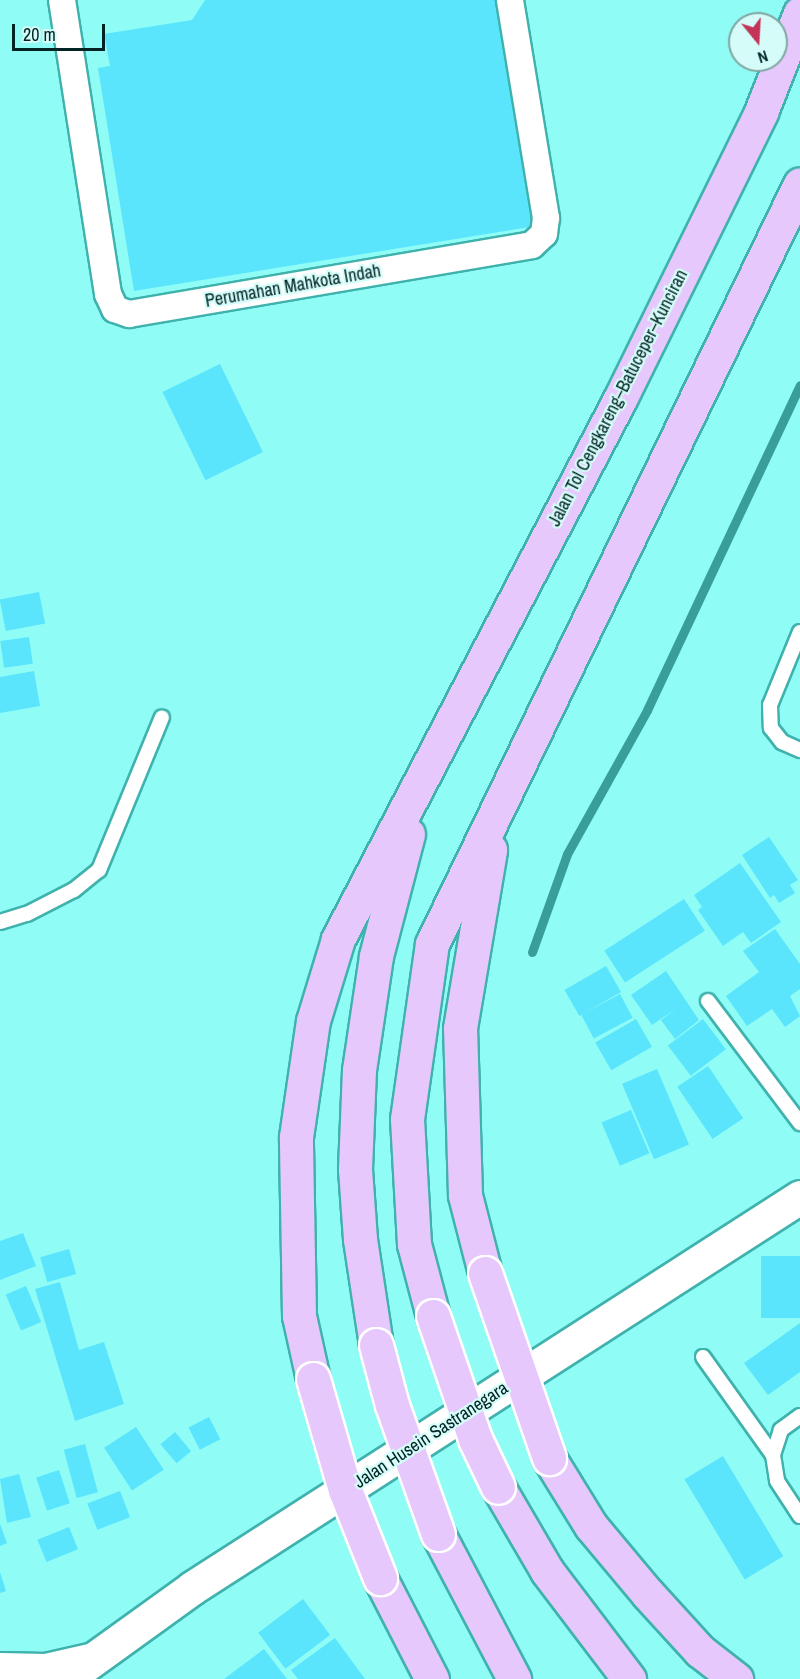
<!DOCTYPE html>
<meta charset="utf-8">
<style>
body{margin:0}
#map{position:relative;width:800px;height:1679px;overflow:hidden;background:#8ffcf6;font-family:"Archivo Narrow",sans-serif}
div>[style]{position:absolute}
.stream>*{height:9px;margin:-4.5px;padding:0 4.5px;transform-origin:4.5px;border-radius:4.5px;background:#399e99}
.building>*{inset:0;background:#5ae5fd;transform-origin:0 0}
.roads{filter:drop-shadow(2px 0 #40b2ad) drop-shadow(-2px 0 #40b2ad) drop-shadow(0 2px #40b2ad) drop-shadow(0 -2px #40b2ad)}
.service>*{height:14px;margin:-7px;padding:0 7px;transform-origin:7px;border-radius:7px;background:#fff}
.minor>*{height:26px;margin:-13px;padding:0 13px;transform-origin:13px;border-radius:13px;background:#fff}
.secondary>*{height:33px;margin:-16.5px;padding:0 16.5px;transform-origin:16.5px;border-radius:16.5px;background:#fff}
.motorway>*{height:33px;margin:-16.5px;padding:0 16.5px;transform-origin:16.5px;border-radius:16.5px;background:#e7c8fd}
.bridges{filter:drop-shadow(2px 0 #fff) drop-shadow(-2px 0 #fff) drop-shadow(0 2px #fff) drop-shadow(0 -2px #fff)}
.motorway-bridge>*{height:33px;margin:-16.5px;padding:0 16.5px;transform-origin:16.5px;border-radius:16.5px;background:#e7c8fd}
span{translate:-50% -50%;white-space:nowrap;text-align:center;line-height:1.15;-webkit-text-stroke:4.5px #d5fcf9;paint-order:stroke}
.street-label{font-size:18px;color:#002423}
.north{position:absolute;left:728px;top:12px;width:60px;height:60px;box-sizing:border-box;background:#d5fcf9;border:2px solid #80a6a3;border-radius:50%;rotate:162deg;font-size:16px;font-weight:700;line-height:24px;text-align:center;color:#002423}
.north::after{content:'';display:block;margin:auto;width:21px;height:27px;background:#c33458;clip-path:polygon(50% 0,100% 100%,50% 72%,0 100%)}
.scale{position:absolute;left:12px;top:24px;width:93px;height:27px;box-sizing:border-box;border:3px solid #002423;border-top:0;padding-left:8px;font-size:18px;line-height:21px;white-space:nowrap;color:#002423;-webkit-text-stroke:4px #d5fcf9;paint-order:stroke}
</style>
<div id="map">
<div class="stream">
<div style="left:532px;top:952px;width:104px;rotate:-70.3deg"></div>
<div style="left:567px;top:854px;width:165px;rotate:-60.9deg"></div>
<div style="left:647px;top:710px;width:359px;rotate:-64.8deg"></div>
</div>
<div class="building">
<div style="clip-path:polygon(205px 0,499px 0,536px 226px,134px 291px,98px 68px,110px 66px,104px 34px,192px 20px)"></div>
<div style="left:220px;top:364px;width:98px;height:64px;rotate:64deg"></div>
<div style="left:39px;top:592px;width:32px;height:40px;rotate:79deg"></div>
<div style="left:29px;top:637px;width:27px;height:29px;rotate:82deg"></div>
<div style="clip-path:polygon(34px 671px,40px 706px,0 713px,0 677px)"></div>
<div style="clip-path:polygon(769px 837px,798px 880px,790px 885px,795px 893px,779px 903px,774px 895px,770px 898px,742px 855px)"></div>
<div style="clip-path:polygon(740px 863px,781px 922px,751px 943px,743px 932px,723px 946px,698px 910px,702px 907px,694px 895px)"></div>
<div style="left:684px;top:899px;width:38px;height:95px;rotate:57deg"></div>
<div style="clip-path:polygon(775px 929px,800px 964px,800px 989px,790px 996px,800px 1016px,785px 1027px,772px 1009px,747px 1026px,726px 996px,759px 972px,743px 951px)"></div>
<div style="left:606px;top:966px;width:30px;height:48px;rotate:60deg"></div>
<div style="clip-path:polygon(666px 971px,699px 1020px,675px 1039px,661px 1020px,677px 1008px,652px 1025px,631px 995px)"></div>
<div style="left:620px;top:994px;width:27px;height:44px;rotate:62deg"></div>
<div style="left:636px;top:1019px;width:32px;height:47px;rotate:60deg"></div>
<div style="left:703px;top:1019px;width:38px;height:44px;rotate:53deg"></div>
<div style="left:708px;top:1066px;width:63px;height:37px;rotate:56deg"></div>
<div style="left:657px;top:1069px;width:82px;height:38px;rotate:67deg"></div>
<div style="left:631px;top:1110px;width:47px;height:32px;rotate:67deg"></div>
<div style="clip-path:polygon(23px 1233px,36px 1266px,0 1280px,0 1241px)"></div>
<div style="left:69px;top:1249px;width:26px;height:30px;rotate:74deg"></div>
<div style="left:800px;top:1256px;width:62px;height:39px;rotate:90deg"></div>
<div style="clip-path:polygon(60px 1282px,79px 1350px,104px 1342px,124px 1404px,75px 1421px,35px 1289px)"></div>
<div style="left:26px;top:1286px;width:39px;height:22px;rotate:67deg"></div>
<div style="clip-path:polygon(800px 1323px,800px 1372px,768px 1395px,744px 1363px)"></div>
<div style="left:209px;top:1417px;width:25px;height:23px;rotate:63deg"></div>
<div style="left:136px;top:1427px;width:51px;height:38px;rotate:57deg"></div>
<div style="left:175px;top:1432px;width:25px;height:19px;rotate:50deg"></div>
<div style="left:85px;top:1444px;width:50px;height:22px;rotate:75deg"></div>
<div style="left:723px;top:1456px;width:117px;height:45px;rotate:59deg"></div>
<div style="left:59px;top:1470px;width:35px;height:24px;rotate:72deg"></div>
<div style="clip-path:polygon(19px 1474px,31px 1517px,7px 1523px,0 1479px)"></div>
<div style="left:120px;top:1491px;width:28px;height:35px;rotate:69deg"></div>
<div style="clip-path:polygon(0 1524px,7px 1543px,0 1546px)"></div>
<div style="left:69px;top:1527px;width:24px;height:34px;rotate:68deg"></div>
<div style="clip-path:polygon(0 1572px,6px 1591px,0 1593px)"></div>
<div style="left:303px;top:1599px;width:45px;height:56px;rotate:53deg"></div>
<div style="clip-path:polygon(335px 1638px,365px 1679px,298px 1679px,291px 1670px)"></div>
<div style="clip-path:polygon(264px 1649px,287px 1679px,224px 1679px)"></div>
</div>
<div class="roads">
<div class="service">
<div style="left:800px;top:632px;width:79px;rotate:112.3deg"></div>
<div style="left:770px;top:705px;width:23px;rotate:88deg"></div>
<div style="left:771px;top:728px;width:18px;rotate:52deg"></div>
<div style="left:782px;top:742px;width:20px;rotate:24deg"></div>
<div style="left:0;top:922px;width:28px;rotate:-17deg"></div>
<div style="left:27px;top:914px;width:53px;rotate:-27.1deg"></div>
<div style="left:74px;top:890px;width:32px;rotate:-39deg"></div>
<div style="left:99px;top:870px;width:165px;rotate:-67.6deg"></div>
<div style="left:708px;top:1001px;width:153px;rotate:53deg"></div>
<div style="left:703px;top:1357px;width:120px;rotate:54.5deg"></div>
<div style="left:800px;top:1416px;width:24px;rotate:144deg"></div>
<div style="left:781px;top:1430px;width:26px;rotate:108deg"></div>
<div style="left:773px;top:1455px;width:26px;rotate:81deg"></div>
<div style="left:777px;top:1481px;width:42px;rotate:56.7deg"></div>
</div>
<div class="minor">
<div style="left:62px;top:0;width:298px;rotate:81.1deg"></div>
<div style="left:108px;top:294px;width:17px;rotate:65deg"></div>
<div style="left:115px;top:309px;width:15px;rotate:20deg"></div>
<div style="left:129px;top:314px;width:409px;rotate:-9.7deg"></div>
<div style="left:532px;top:245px;width:16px;rotate:-43deg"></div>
<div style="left:544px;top:234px;width:16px;rotate:-83deg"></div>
<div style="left:546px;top:218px;width:221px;rotate:-99.4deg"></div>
</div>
<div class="secondary">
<div style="left:0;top:1669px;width:45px;rotate:1.3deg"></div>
<div style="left:45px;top:1670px;width:45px;rotate:-12.8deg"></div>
<div style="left:66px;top:1679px;width:155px;rotate:-35.8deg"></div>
<div style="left:192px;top:1588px;width:723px;rotate:-32.74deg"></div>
</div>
<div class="motorway">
<div style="left:485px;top:1273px;width:81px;rotate:-104.4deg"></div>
<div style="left:465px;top:1195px;width:167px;rotate:-91.7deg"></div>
<div style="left:460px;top:1028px;width:181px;rotate:-80.4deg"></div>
<div style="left:433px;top:1316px;width:74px;rotate:-104.8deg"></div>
<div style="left:414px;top:1244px;width:125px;rotate:-93.2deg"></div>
<div style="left:407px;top:1119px;width:177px;rotate:-81.9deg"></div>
<div style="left:432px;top:944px;width:844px;rotate:-64.16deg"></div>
<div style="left:376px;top:1345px;width:107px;rotate:-98.6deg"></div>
<div style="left:360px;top:1239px;width:70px;rotate:-94.1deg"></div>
<div style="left:355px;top:1169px;width:99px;rotate:-87.7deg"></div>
<div style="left:359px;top:1070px;width:115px;rotate:-81.5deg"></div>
<div style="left:376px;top:956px;width:126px;rotate:-75.3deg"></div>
<div style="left:313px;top:1379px;width:65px;rotate:-102.5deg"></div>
<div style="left:299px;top:1316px;width:179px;rotate:-91deg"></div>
<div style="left:296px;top:1137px;width:117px;rotate:-81.7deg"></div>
<div style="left:313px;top:1021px;width:86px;rotate:-73deg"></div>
<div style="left:338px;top:939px;width:611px;rotate:-62.43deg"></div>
<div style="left:621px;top:397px;width:318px;rotate:-63.8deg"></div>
<div style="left:761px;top:112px;width:106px;rotate:-68.5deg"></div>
<div style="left:549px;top:1458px;width:80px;rotate:58.3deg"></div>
<div style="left:591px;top:1526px;width:87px;rotate:50.1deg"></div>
<div style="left:647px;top:1593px;width:79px;rotate:47.6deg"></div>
<div style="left:700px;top:1651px;width:46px;rotate:37.9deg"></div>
<div style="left:498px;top:1487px;width:97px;rotate:59.7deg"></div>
<div style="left:547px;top:1571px;width:136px;rotate:52.8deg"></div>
<div style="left:438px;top:1534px;width:164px;rotate:62.3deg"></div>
<div style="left:380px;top:1578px;width:114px;rotate:62.8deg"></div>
</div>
</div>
<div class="bridges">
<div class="motorway-bridge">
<div style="left:485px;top:1273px;width:196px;rotate:70.9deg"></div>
<div style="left:433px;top:1316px;width:130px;rotate:71.1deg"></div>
<div style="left:475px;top:1439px;width:53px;rotate:64.4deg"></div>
<div style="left:376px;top:1345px;width:62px;rotate:75.1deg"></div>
<div style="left:392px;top:1405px;width:137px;rotate:70.4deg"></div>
<div style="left:313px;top:1379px;width:116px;rotate:73.9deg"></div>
<div style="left:345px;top:1490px;width:95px;rotate:68.3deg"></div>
</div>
</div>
<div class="street-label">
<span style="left:293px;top:286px;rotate:-10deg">Perumahan Mahkota Indah</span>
<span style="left:618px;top:398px;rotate:-63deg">Jalan Tol Cengkareng–Batuceper–Kunciran</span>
<span style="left:431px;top:1435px;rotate:-33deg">Jalan Husein Sastranegara</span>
</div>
<div class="north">N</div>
<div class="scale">20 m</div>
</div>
